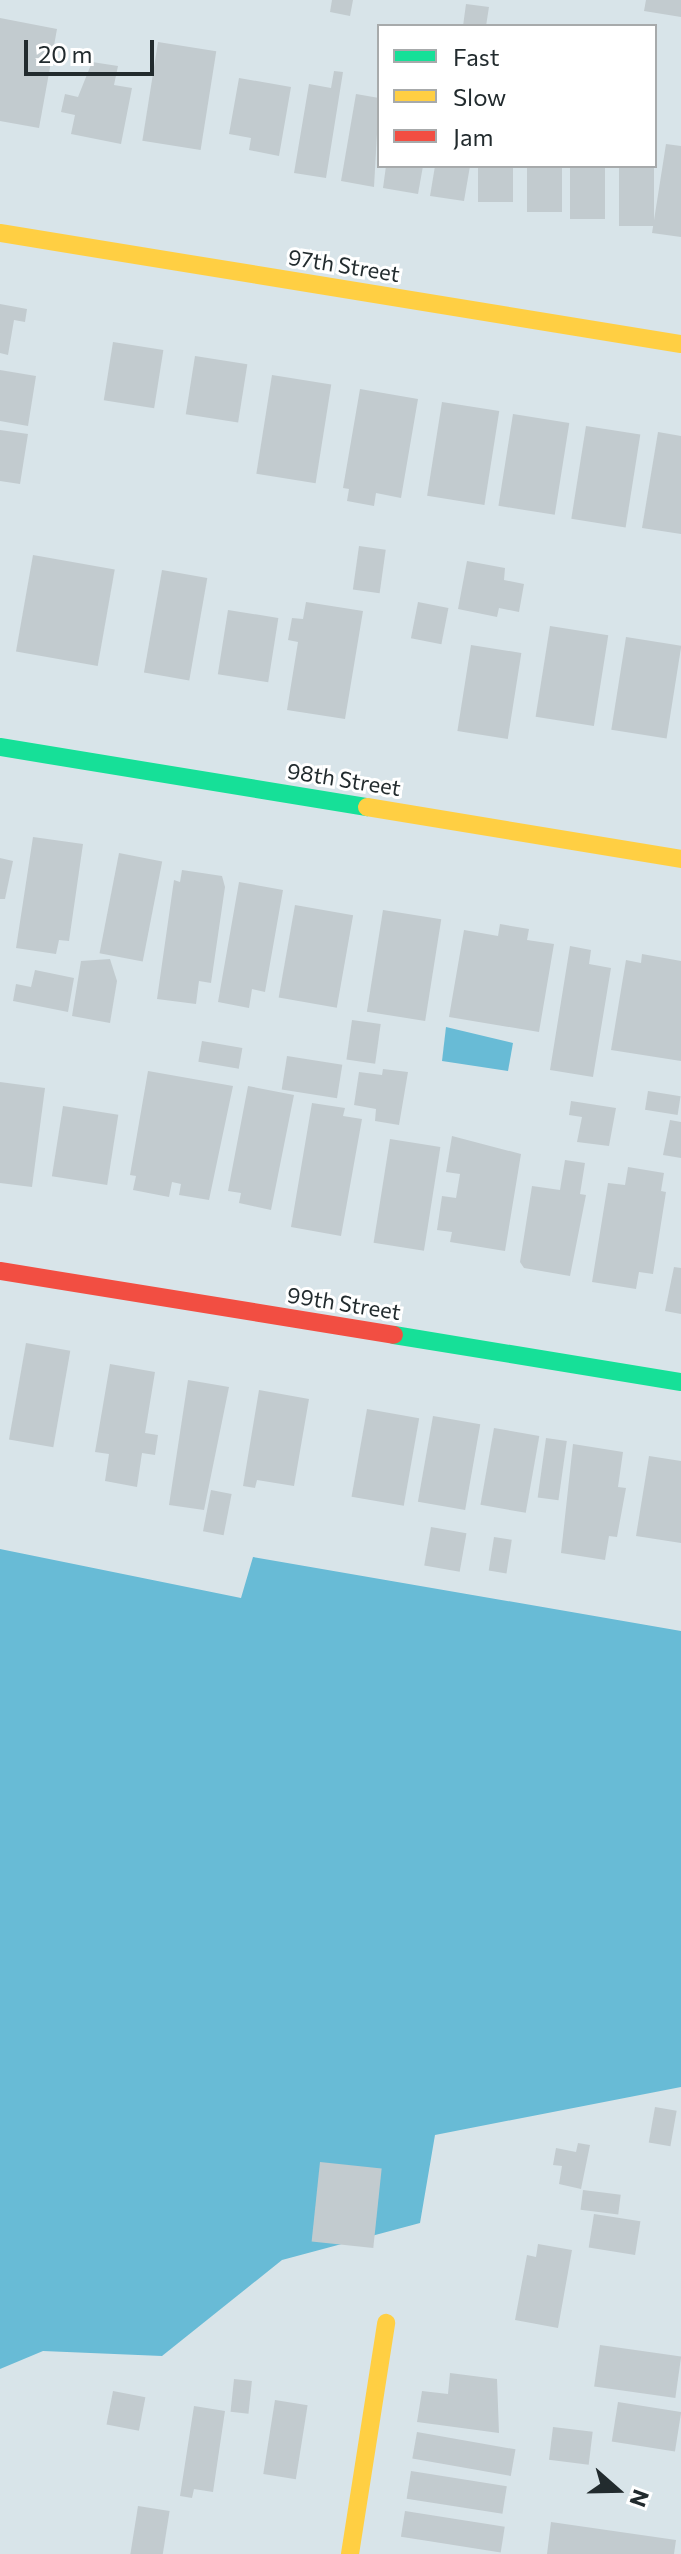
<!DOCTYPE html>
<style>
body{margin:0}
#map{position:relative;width:681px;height:2554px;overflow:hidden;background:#d8e4e9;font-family:Commissioner,sans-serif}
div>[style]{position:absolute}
.water>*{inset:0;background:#68bbd6}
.building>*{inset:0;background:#c2cbcf;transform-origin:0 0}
.fast>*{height:18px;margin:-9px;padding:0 9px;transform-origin:9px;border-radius:9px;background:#16e098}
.slow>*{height:18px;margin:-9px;padding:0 9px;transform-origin:9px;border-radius:9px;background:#ffcf43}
.jam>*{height:18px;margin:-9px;padding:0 9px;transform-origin:9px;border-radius:9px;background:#f24e42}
span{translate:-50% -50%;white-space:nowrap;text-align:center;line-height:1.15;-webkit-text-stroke:6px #fff;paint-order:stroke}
.street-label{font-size:22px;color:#222b2e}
.legend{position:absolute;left:377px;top:24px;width:280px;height:144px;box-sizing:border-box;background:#fff;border:2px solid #a7aaab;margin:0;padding:10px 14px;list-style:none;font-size:24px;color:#222b2e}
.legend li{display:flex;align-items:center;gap:16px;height:40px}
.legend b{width:40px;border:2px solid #a7aaab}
.north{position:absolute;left:577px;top:2450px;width:80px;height:80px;-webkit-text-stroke:6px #fff;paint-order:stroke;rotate:110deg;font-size:22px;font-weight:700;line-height:32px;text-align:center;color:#222b2e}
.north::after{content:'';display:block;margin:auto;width:28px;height:36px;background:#222b2e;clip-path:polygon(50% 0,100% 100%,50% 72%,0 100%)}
.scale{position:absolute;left:24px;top:40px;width:130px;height:36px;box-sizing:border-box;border:4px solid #222b2e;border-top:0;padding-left:10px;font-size:24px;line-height:28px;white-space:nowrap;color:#222b2e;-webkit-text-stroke:6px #fff;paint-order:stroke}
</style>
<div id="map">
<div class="water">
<div style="clip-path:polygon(446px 1027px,513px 1043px,508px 1071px,442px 1061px)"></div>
<div style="clip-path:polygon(0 1549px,241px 1598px,253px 1557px,681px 1631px,681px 2087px,435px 2135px,420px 2223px,282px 2260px,162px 2356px,43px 2351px,0 2369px)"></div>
</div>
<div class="building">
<div style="clip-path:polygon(332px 0,353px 0,350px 16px,330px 12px)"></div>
<div style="clip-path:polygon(646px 0,681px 0,681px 17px,644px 11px)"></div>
<div style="clip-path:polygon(466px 4px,489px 7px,486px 26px,463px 26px)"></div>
<div style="clip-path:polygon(0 18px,57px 29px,39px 128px,0 121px)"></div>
<div style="left:158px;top:42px;width:59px;height:100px;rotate:9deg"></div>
<div style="clip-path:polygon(92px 62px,118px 66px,114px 85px,132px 88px,121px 144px,71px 134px,75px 115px,61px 112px,65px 94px,78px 97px)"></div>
<div style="clip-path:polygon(334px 71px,343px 72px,326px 178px,294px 173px,309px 84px,331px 88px)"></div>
<div style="clip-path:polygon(239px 78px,291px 87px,279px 156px,249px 150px,251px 138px,229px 134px)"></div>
<div style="clip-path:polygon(356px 94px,379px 98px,374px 187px,341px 181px)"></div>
<div style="clip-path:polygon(666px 144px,681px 146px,681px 237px,652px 233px)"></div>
<div style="clip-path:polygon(386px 166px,423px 166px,418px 194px,383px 188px)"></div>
<div style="clip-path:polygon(435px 166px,470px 166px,464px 201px,430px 196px)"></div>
<div style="left:478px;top:166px;width:35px;height:36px"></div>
<div style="left:527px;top:166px;width:35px;height:46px"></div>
<div style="left:570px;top:166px;width:35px;height:53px"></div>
<div style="left:619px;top:166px;width:35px;height:60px"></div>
<div style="clip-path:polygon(0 304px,27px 309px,25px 322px,14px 320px,8px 355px,0 353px)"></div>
<div style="left:113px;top:342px;width:51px;height:59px;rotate:9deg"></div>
<div style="left:195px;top:356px;width:53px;height:59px;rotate:9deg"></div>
<div style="clip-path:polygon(0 370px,36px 376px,28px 426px,0 421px)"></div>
<div style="left:272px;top:375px;width:60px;height:100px;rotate:9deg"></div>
<div style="clip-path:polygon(360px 389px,418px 399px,401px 498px,376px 493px,374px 506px,347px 501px,349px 489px,343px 488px)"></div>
<div style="left:442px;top:402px;width:58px;height:95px;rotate:9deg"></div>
<div style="left:513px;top:414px;width:57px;height:93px;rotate:9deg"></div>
<div style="left:586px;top:426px;width:55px;height:94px;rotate:9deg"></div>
<div style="clip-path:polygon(0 430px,28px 434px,20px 484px,0 481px)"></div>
<div style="clip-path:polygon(658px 432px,681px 436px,681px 534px,642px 528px)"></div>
<div style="left:359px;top:546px;width:27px;height:44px;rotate:8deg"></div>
<div style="left:33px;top:555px;width:83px;height:98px;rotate:10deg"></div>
<div style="clip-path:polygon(467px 561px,505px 568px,504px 580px,524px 584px,519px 612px,499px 608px,497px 617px,458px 609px)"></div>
<div style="left:162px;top:570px;width:46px;height:104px;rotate:10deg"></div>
<div style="clip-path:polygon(306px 602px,363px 611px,345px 719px,287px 710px,298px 642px,288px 640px,292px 618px,303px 619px)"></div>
<div style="left:418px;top:602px;width:31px;height:37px;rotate:11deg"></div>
<div style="left:228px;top:610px;width:51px;height:65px;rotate:9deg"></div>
<div style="left:550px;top:626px;width:59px;height:92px;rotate:9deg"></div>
<div style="left:626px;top:637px;width:56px;height:94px;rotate:9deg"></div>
<div style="left:471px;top:645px;width:51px;height:87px;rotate:9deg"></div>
<div style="clip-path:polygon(33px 837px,83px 844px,69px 941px,59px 940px,56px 954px,16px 948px)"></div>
<div style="left:119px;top:853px;width:44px;height:102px;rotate:11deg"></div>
<div style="clip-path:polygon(0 858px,13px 861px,5px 899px,0 899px)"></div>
<div style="clip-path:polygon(182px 870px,222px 876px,225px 887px,211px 983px,199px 981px,196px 1004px,157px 999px,174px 880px,180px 882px)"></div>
<div style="clip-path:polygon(239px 882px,283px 890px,265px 992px,252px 989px,249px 1008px,218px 1002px)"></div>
<div style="left:295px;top:905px;width:59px;height:94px;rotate:10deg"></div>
<div style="left:383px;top:910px;width:59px;height:103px;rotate:9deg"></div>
<div style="clip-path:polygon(500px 924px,529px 929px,527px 940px,554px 944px,539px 1032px,449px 1017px,464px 930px,498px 936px)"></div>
<div style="clip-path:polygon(570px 946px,591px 950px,589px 964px,611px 968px,593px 1077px,550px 1070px)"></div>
<div style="clip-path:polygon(642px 954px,681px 961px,681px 1061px,611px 1050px,626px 960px,641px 963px)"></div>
<div style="clip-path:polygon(110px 959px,117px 981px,110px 1023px,72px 1016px,81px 961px)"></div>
<div style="clip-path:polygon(35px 970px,74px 978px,68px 1012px,13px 1001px,16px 984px,31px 987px)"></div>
<div style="left:352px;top:1020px;width:29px;height:40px;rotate:8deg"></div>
<div style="left:202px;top:1041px;width:41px;height:21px;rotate:10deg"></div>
<div style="left:287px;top:1056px;width:56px;height:34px;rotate:9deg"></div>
<div style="clip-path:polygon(383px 1069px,408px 1072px,399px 1125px,375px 1121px,376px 1109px,354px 1105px,359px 1072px,382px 1075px)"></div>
<div style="clip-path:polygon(148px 1071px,233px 1086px,209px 1200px,179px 1195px,181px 1184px,172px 1182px,169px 1197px,133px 1190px,136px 1176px,130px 1175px)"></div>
<div style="clip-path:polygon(0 1082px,45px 1088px,32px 1187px,0 1183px)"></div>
<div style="clip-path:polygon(248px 1086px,294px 1095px,271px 1210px,239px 1203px,241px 1193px,228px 1191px)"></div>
<div style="left:648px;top:1091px;width:33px;height:19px;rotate:9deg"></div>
<div style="clip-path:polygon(571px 1101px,616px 1108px,609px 1146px,577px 1142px,582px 1117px,569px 1115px)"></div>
<div style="clip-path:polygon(312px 1103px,345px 1108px,343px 1116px,362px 1119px,341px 1236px,291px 1227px)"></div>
<div style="left:63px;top:1106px;width:56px;height:71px;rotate:9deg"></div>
<div style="clip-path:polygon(670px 1120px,681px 1122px,681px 1158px,663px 1155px)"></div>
<div style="clip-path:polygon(452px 1136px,521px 1154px,505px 1251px,450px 1242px,452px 1232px,437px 1230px,442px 1196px,456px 1198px,460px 1174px,446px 1172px)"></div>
<div style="left:390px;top:1139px;width:51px;height:105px;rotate:9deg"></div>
<div style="clip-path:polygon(565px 1160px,585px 1163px,580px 1194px,586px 1195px,570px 1276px,524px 1268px,520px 1262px,532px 1186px,560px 1190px)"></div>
<div style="clip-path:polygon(628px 1167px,664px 1173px,661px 1191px,666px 1192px,653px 1274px,639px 1272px,636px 1289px,592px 1282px,608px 1183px,625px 1185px)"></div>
<div style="clip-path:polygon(674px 1267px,681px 1268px,681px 1314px,665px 1311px)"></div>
<div style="left:26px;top:1343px;width:45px;height:98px;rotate:10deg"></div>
<div style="clip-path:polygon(110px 1364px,155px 1372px,145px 1433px,158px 1435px,155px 1455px,142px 1453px,137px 1487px,105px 1481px,109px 1454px,95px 1452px)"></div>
<div style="clip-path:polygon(188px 1380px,229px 1387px,204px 1510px,169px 1505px)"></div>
<div style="clip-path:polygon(259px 1390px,309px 1399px,294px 1486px,257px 1480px,255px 1488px,243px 1486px)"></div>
<div style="left:367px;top:1409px;width:53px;height:89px;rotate:10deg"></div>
<div style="left:433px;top:1416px;width:48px;height:87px;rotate:10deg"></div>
<div style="left:494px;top:1428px;width:46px;height:78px;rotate:10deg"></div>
<div style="left:546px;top:1438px;width:21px;height:60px;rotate:8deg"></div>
<div style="clip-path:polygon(573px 1444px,623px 1452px,618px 1487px,626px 1488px,617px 1537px,609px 1536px,605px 1560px,561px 1553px)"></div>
<div style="clip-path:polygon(649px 1456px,681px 1461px,681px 1543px,636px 1536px)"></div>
<div style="left:211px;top:1490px;width:21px;height:42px;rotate:11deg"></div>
<div style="left:431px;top:1527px;width:36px;height:39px;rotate:10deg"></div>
<div style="left:494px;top:1537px;width:18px;height:34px;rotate:9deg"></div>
<div style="left:655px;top:2107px;width:22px;height:36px;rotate:10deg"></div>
<div style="clip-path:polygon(578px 2143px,590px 2145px,581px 2189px,559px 2184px,562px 2166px,553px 2165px,556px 2148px,576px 2152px)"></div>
<div style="left:320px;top:2162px;width:62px;height:80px;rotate:6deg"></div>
<div style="left:583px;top:2190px;width:38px;height:20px;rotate:7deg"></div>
<div style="left:594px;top:2214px;width:47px;height:34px;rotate:9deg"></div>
<div style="clip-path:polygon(538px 2244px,572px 2250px,558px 2328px,515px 2320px,527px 2255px,536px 2257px)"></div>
<div style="left:600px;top:2345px;width:82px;height:42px;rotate:8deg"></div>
<div style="clip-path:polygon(450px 2373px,497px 2379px,499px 2433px,417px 2422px,422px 2391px,448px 2394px)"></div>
<div style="left:234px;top:2379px;width:18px;height:33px;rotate:6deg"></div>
<div style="left:113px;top:2391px;width:33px;height:34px;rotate:11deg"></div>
<div style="left:275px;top:2400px;width:33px;height:75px;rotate:9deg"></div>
<div style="left:618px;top:2402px;width:64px;height:40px;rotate:9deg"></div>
<div style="clip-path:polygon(194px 2406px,225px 2411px,213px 2492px,194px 2489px,192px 2498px,180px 2496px)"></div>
<div style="left:553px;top:2427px;width:40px;height:33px;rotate:7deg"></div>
<div style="left:417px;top:2432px;width:100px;height:27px;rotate:10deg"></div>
<div style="left:411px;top:2471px;width:97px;height:28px;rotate:9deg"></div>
<div style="left:138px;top:2506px;width:32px;height:49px;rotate:9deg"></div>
<div style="left:405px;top:2511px;width:101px;height:26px;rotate:9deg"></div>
<div style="clip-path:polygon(551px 2522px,676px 2540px,674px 2554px,547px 2554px)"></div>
</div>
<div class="fast">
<div style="left:0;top:747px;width:372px;rotate:9.3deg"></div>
<div style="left:394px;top:1335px;width:291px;rotate:9.3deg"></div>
</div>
<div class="slow">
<div style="left:0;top:233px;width:690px;rotate:9.26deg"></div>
<div style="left:367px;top:807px;width:318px;rotate:9.4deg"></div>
<div style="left:350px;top:2554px;width:234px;rotate:-81.1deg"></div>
</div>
<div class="jam">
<div style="left:0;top:1271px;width:399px;rotate:9.2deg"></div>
</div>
<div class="street-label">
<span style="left:344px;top:265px;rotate:9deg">97th Street</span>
<span style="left:344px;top:779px;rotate:9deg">98th Street</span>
<span style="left:344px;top:1303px;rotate:9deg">99th Street</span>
</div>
<ul class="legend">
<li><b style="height:10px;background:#16e098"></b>Fast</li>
<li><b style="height:10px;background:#ffcf43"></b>Slow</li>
<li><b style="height:10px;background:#f24e42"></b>Jam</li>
</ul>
<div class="north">N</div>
<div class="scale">20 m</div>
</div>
